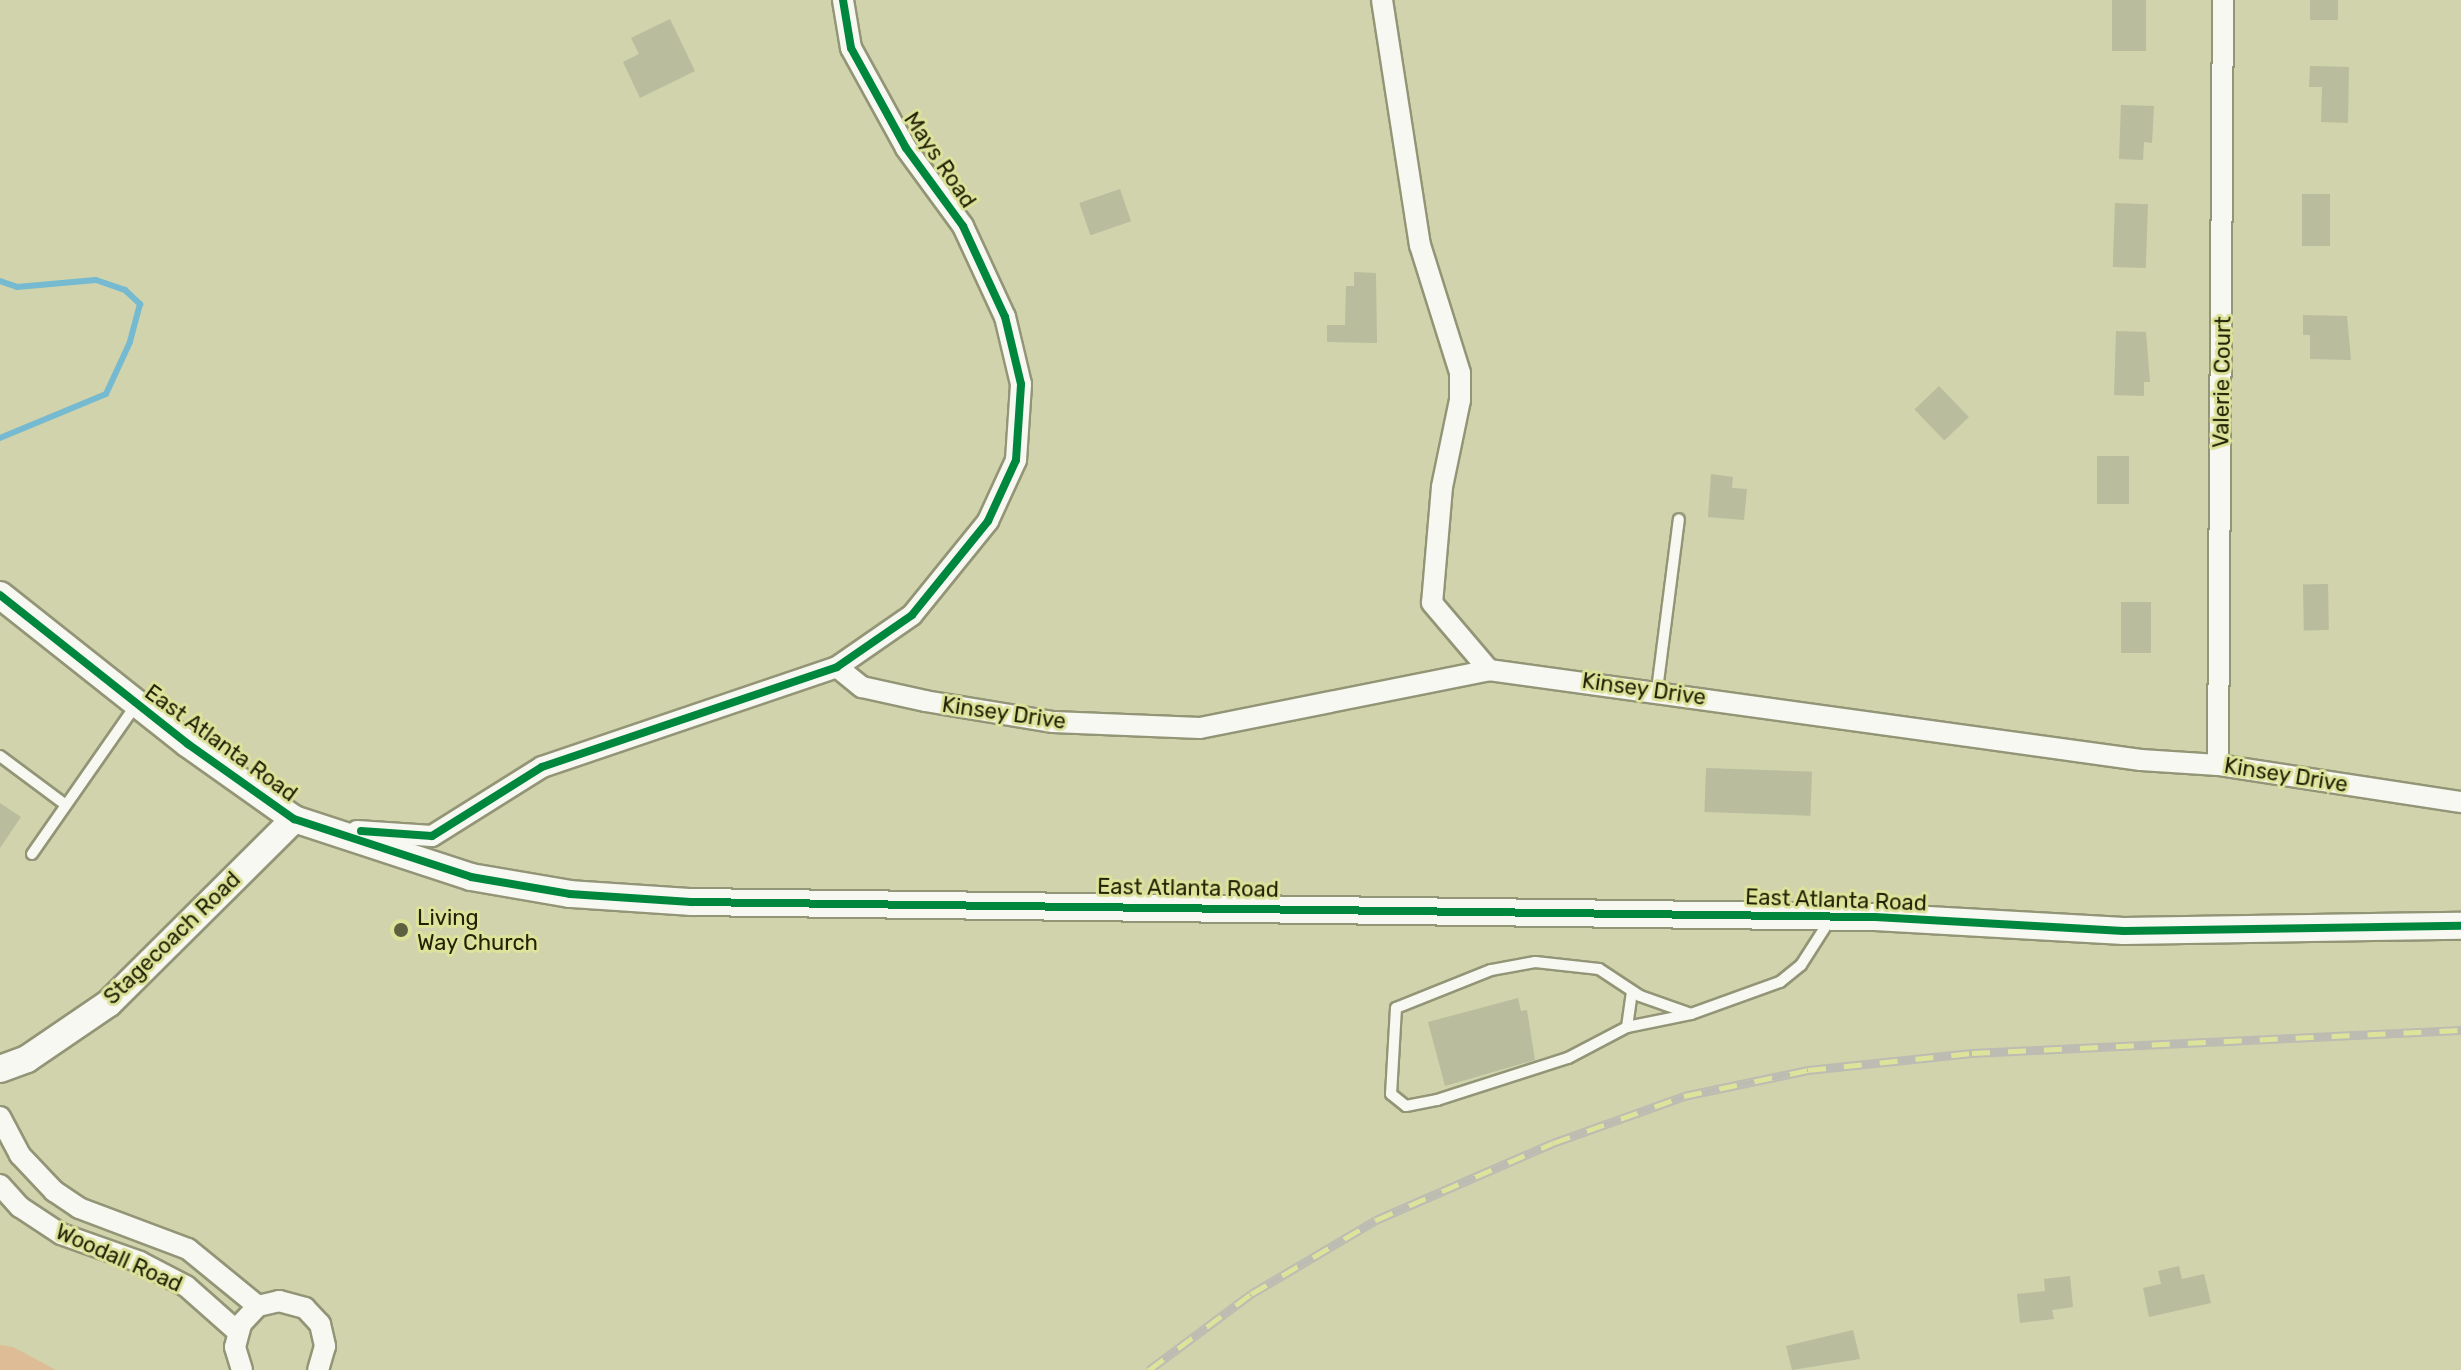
<!DOCTYPE html>
<style>
body{margin:0}
#map{position:relative;width:2461px;height:1370px;overflow:hidden;background:#d0d3ab;font-family:Rubik,sans-serif}
div>[style]{position:absolute}
.green>*{inset:0;background:#debd96}
.stream>*{height:6px;margin:-3px;padding:0 3px;transform-origin:3px;border-radius:3px;background:#75bad0}
.building>*{inset:0;background:#b9bc9d;transform-origin:0 0}
.roads{filter:drop-shadow(2px 0 #929576) drop-shadow(-2px 0 #929576) drop-shadow(0 2px #929576) drop-shadow(0 -2px #929576)}
.service>*{height:10px;margin:-5px;padding:0 5px;transform-origin:5px;border-radius:5px;background:#f8f8f2}
.minor>*{height:20px;margin:-10px;padding:0 10px;transform-origin:10px;border-radius:10px;background:#f8f8f2}
.tertiary>*{height:26px;margin:-13px;padding:0 13px;transform-origin:13px;border-radius:13px;background:#f8f8f2}
.rail>*{height:9px;margin-top:-4.5px;transform-origin:0;background:repeating-linear-gradient(90deg,#dde39b 0 18px,#bcbcb2 0 36px);box-sizing:border-box;border-block:2px solid #bcbcb2}
.cycleway>*{height:8px;margin:-4px;padding:0 4px;transform-origin:4px;border-radius:4px;background:#00873e}
.dots>*{width:22px;height:22px;translate:-50% -50%;box-sizing:border-box;border:4px solid #dde39b;border-radius:50%}
span{translate:-50% -50%;white-space:nowrap;text-align:center;line-height:1.15;-webkit-text-stroke:6px #dde39b;paint-order:stroke}
.street-label{font-size:22px;color:#212305}
.poi-label{font-size:22px;color:#212305}
.left{translate:0 -50%;text-align:left}
</style>
<div id="map">
<div class="green">
<div style="clip-path:polygon(0 1345px,13px 1347px,56px 1370px,0 1370px)"></div>
</div>
<div class="stream">
<div style="left:0;top:281px;width:18px;rotate:19deg"></div>
<div style="left:17px;top:287px;width:79px;rotate:-5.1deg"></div>
<div style="left:96px;top:280px;width:31px;rotate:19deg"></div>
<div style="left:125px;top:290px;width:21px;rotate:43deg"></div>
<div style="left:140px;top:304px;width:39px;rotate:105deg"></div>
<div style="left:130px;top:342px;width:57px;rotate:114.8deg"></div>
<div style="left:106px;top:394px;width:115px;rotate:157.5deg"></div>
</div>
<div class="building">
<div style="left:2112px;top:0;width:34px;height:51px"></div>
<div style="left:2310px;top:0;width:28px;height:20px"></div>
<div style="clip-path:polygon(670px 19px,695px 71px,640px 98px,623px 62px,639px 54px,631px 38px)"></div>
<div style="clip-path:polygon(2310px 66px,2349px 67px,2348px 123px,2321px 122px,2322px 87px,2309px 87px)"></div>
<div style="clip-path:polygon(2121px 105px,2154px 106px,2152px 143px,2144px 142px,2143px 160px,2119px 159px)"></div>
<div style="left:1120px;top:189px;width:34px;height:43px;rotate:71deg"></div>
<div style="left:2302px;top:194px;width:28px;height:52px"></div>
<div style="left:2115px;top:203px;width:33px;height:64px;rotate:2deg"></div>
<div style="clip-path:polygon(1354px 272px,1376px 273px,1377px 343px,1327px 342px,1327px 325px,1345px 325px,1346px 286px,1354px 286px)"></div>
<div style="clip-path:polygon(2303px 315px,2347px 316px,2351px 360px,2310px 359px,2310px 335px,2303px 335px)"></div>
<div style="clip-path:polygon(2116px 331px,2146px 332px,2150px 382px,2144px 382px,2144px 396px,2114px 395px)"></div>
<div style="left:1939px;top:386px;width:43px;height:34px;rotate:46deg"></div>
<div style="left:2097px;top:456px;width:32px;height:48px"></div>
<div style="clip-path:polygon(1711px 474px,1733px 477px,1732px 488px,1747px 489px,1744px 520px,1708px 517px)"></div>
<div style="left:2328px;top:584px;width:46px;height:25px;rotate:89deg"></div>
<div style="left:2121px;top:602px;width:30px;height:51px"></div>
<div style="left:1706px;top:768px;width:106px;height:44px;rotate:2deg"></div>
<div style="clip-path:polygon(0 803px,21px 817px,0 848px)"></div>
<div style="clip-path:polygon(1518px 998px,1521px 1011px,1527px 1010px,1535px 1060px,1445px 1086px,1428px 1022px)"></div>
<div style="clip-path:polygon(2179px 1266px,2182px 1279px,2204px 1274px,2211px 1303px,2149px 1317px,2143px 1288px,2161px 1284px,2158px 1271px)"></div>
<div style="clip-path:polygon(2070px 1276px,2073px 1307px,2052px 1310px,2054px 1319px,2020px 1323px,2017px 1294px,2045px 1291px,2044px 1279px)"></div>
<div style="clip-path:polygon(1853px 1330px,1860px 1359px,1792px 1370px,1786px 1346px)"></div>
</div>
<div class="roads">
<div class="service">
<div style="left:1657px;top:690px;width:172px;rotate:-82.7deg"></div>
<div style="left:0;top:756px;width:82px;rotate:36.6deg"></div>
<div style="left:32px;top:854px;width:182px;rotate:-55.1deg"></div>
<div style="left:1691px;top:1014px;width:54px;rotate:-160.6deg"></div>
<div style="left:1640px;top:996px;width:49px;rotate:-146.6deg"></div>
<div style="left:1599px;top:969px;width:64px;rotate:-173.8deg"></div>
<div style="left:1535px;top:962px;width:45px;rotate:169.7deg"></div>
<div style="left:1491px;top:970px;width:102px;rotate:158.2deg"></div>
<div style="left:1396px;top:1008px;width:86px;rotate:93.3deg"></div>
<div style="left:1391px;top:1094px;width:19px;rotate:39deg"></div>
<div style="left:1406px;top:1106px;width:32px;rotate:-11deg"></div>
<div style="left:1437px;top:1100px;width:138px;rotate:-17.8deg"></div>
<div style="left:1568px;top:1058px;width:67px;rotate:-27.7deg"></div>
<div style="left:1627px;top:1027px;width:65px;rotate:-11.5deg"></div>
<div style="left:1691px;top:1014px;width:95px;rotate:-19.8deg"></div>
<div style="left:1780px;top:982px;width:27px;rotate:-39deg"></div>
<div style="left:1801px;top:965px;width:56px;rotate:-57.4deg"></div>
<div style="left:1627px;top:1027px;width:36px;rotate:-82deg"></div>
</div>
<div class="minor">
<div style="left:1382px;top:0;width:248px;rotate:81.2deg"></div>
<div style="left:1420px;top:245px;width:134px;rotate:72.6deg"></div>
<div style="left:1460px;top:373px;width:27px;rotate:90deg"></div>
<div style="left:1460px;top:400px;width:89px;rotate:101.7deg"></div>
<div style="left:1442px;top:487px;width:116px;rotate:94.9deg"></div>
<div style="left:1432px;top:603px;width:88px;rotate:49.6deg"></div>
<div style="left:837px;top:667px;width:32px;rotate:39deg"></div>
<div style="left:862px;top:687px;width:65px;rotate:12.5deg"></div>
<div style="left:925px;top:701px;width:130px;rotate:9.3deg"></div>
<div style="left:1053px;top:722px;width:147px;rotate:2.3deg"></div>
<div style="left:1200px;top:728px;width:295px;rotate:-11.3deg"></div>
<div style="left:1489px;top:670px;width:658px;rotate:7.86deg"></div>
<div style="left:2141px;top:760px;width:77px;rotate:3.7deg"></div>
<div style="left:2218px;top:765px;width:246px;rotate:8.7deg"></div>
<div style="left:2218px;top:765px;width:765px;rotate:-89.63deg"></div>
<div style="left:357px;top:831px;width:75px;rotate:3.8deg"></div>
<div style="left:432px;top:836px;width:130px;rotate:-32.1deg"></div>
<div style="left:542px;top:767px;width:311px;rotate:-18.7deg"></div>
<div style="left:837px;top:667px;width:91px;rotate:-34.7deg"></div>
<div style="left:912px;top:615px;width:121px;rotate:-51deg"></div>
<div style="left:988px;top:521px;width:67px;rotate:-65.3deg"></div>
<div style="left:1016px;top:460px;width:76px;rotate:-86.2deg"></div>
<div style="left:1021px;top:384px;width:69px;rotate:-103.4deg"></div>
<div style="left:1005px;top:317px;width:100px;rotate:-114.8deg"></div>
<div style="left:963px;top:226px;width:97px;rotate:-126.2deg"></div>
<div style="left:906px;top:148px;width:114px;rotate:-118.8deg"></div>
<div style="left:851px;top:48px;width:49px;rotate:-99.5deg"></div>
<div style="left:0;top:1117px;width:43px;rotate:62.2deg"></div>
<div style="left:20px;top:1155px;width:50px;rotate:46.6deg"></div>
<div style="left:54px;top:1191px;width:30px;rotate:34deg"></div>
<div style="left:79px;top:1208px;width:116px;rotate:20.6deg"></div>
<div style="left:188px;top:1249px;width:90px;rotate:39.2deg"></div>
<div style="left:0;top:1185px;width:30px;rotate:48deg"></div>
<div style="left:20px;top:1207px;width:49px;rotate:33.4deg"></div>
<div style="left:61px;top:1234px;width:84px;rotate:19.5deg"></div>
<div style="left:140px;top:1262px;width:52px;rotate:27.6deg"></div>
<div style="left:186px;top:1286px;width:69px;rotate:41.5deg"></div>
<div style="left:242px;top:1370px;width:24px;rotate:-107deg"></div>
<div style="left:235px;top:1347px;width:24px;rotate:-75deg"></div>
<div style="left:241px;top:1324px;width:25px;rotate:-47deg"></div>
<div style="left:258px;top:1306px;width:22px;rotate:-13deg"></div>
<div style="left:279px;top:1301px;width:27px;rotate:15deg"></div>
<div style="left:305px;top:1308px;width:22px;rotate:47deg"></div>
<div style="left:320px;top:1324px;width:23px;rotate:77deg"></div>
<div style="left:325px;top:1346px;width:25px;rotate:106deg"></div>
</div>
<div class="tertiary">
<div style="left:0;top:595px;width:240px;rotate:38.4deg"></div>
<div style="left:188px;top:744px;width:130px;rotate:35.3deg"></div>
<div style="left:294px;top:819px;width:186px;rotate:18.1deg"></div>
<div style="left:471px;top:877px;width:100px;rotate:9.7deg"></div>
<div style="left:570px;top:894px;width:121px;rotate:3.8deg"></div>
<div style="left:691px;top:902px;width:1184px;rotate:0.73deg"></div>
<div style="left:1875px;top:917px;width:249px;rotate:3.2deg"></div>
<div style="left:2124px;top:931px;width:337px;rotate:-0.9deg"></div>
<div style="left:0;top:1069px;width:29px;rotate:-20deg"></div>
<div style="left:27px;top:1059px;width:99px;rotate:-34.3deg"></div>
<div style="left:109px;top:1003px;width:261px;rotate:-44.8deg"></div>
</div>
</div>
<div class="rail">
<div style="left:1149px;top:1370px;width:127px;rotate:-36.7deg"></div>
<div style="left:1251px;top:1294px;width:145px;rotate:-30.6deg"></div>
<div style="left:1376px;top:1220px;width:193px;rotate:-23.5deg"></div>
<div style="left:1553px;top:1143px;width:139px;rotate:-19.7deg"></div>
<div style="left:1684px;top:1096px;width:127px;rotate:-11.8deg"></div>
<div style="left:1808px;top:1070px;width:165px;rotate:-5.9deg"></div>
<div style="left:1972px;top:1053px;width:490px;rotate:-2.7deg"></div>
</div>
<div class="cycleway">
<div style="left:0;top:595px;width:240px;rotate:38.4deg"></div>
<div style="left:188px;top:744px;width:130px;rotate:35.3deg"></div>
<div style="left:294px;top:819px;width:186px;rotate:18.1deg"></div>
<div style="left:471px;top:877px;width:100px;rotate:9.7deg"></div>
<div style="left:570px;top:894px;width:121px;rotate:3.8deg"></div>
<div style="left:691px;top:902px;width:1184px;rotate:0.73deg"></div>
<div style="left:1875px;top:917px;width:249px;rotate:3.2deg"></div>
<div style="left:2124px;top:931px;width:337px;rotate:-0.9deg"></div>
<div style="left:361px;top:831px;width:71px;rotate:4deg"></div>
<div style="left:432px;top:836px;width:130px;rotate:-32.1deg"></div>
<div style="left:542px;top:767px;width:311px;rotate:-18.7deg"></div>
<div style="left:837px;top:667px;width:91px;rotate:-34.7deg"></div>
<div style="left:912px;top:615px;width:121px;rotate:-51deg"></div>
<div style="left:988px;top:521px;width:67px;rotate:-65.3deg"></div>
<div style="left:1016px;top:460px;width:76px;rotate:-86.2deg"></div>
<div style="left:1021px;top:384px;width:69px;rotate:-103.4deg"></div>
<div style="left:1005px;top:317px;width:100px;rotate:-114.8deg"></div>
<div style="left:963px;top:226px;width:97px;rotate:-126.2deg"></div>
<div style="left:906px;top:148px;width:114px;rotate:-118.8deg"></div>
<div style="left:851px;top:48px;width:49px;rotate:-99.5deg"></div>
</div>
<div class="dots">
<div style="left:401px;top:930px;background:#5e613f"></div>
</div>
<div class="street-label">
<span style="left:940px;top:160px;rotate:56deg">Mays Road</span>
<span style="left:2222px;top:382px;rotate:-89deg">Valerie Court</span>
<span style="left:1644px;top:689px;rotate:8deg">Kinsey Drive</span>
<span style="left:1004px;top:713px;rotate:8deg">Kinsey Drive</span>
<span style="left:221px;top:743px;rotate:36deg">East Atlanta Road</span>
<span style="left:2286px;top:775px;rotate:9deg">Kinsey Drive</span>
<span style="left:1188px;top:888px;rotate:1deg">East Atlanta Road</span>
<span style="left:1836px;top:900px;rotate:2deg">East Atlanta Road</span>
<span style="left:172px;top:938px;rotate:-44deg">Stagecoach Road</span>
<span style="left:119px;top:1258px;rotate:24deg">Woodall Road</span>
</div>
<div class="poi-label">
<span class="left" style="left:417px;top:930px">Living<br>Way Church</span>
</div>
</div>
